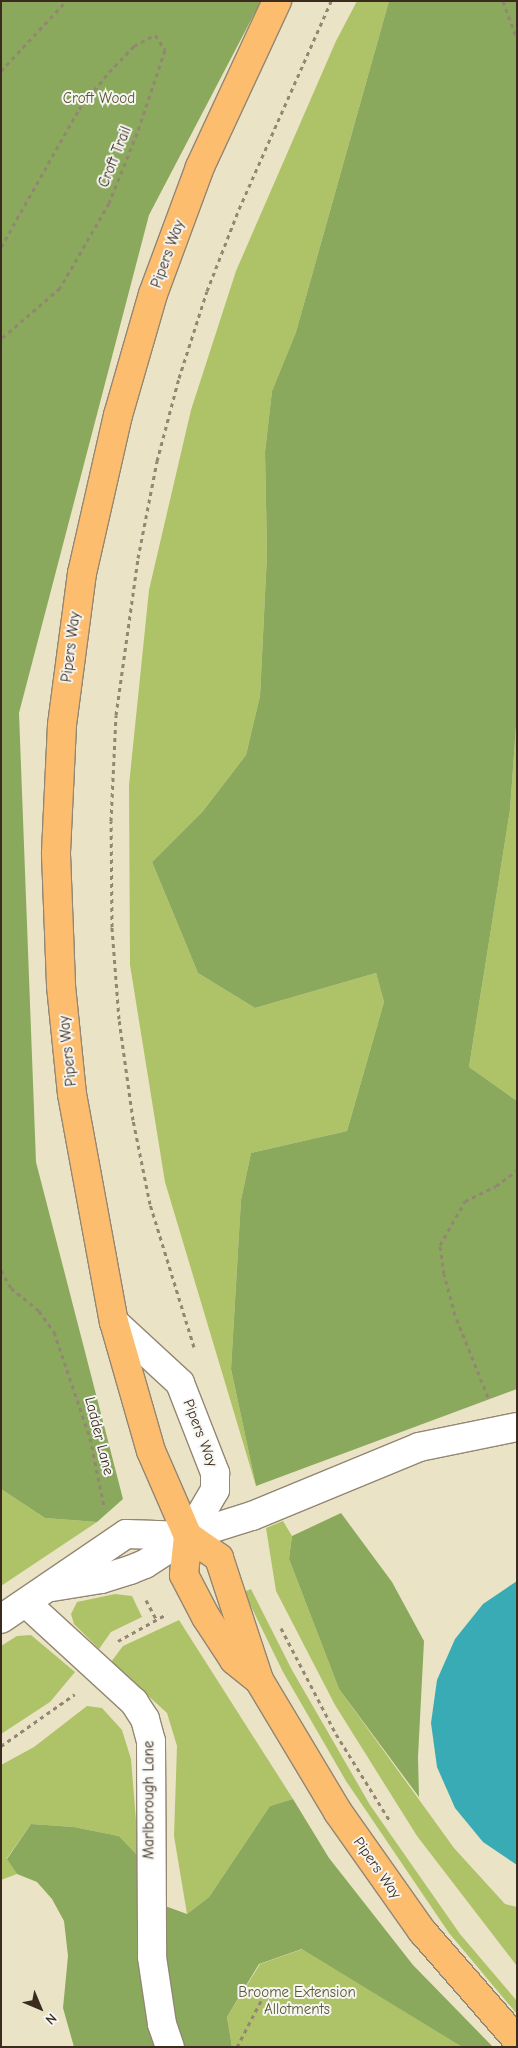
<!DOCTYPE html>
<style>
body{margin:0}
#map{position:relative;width:518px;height:2048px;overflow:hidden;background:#ebe3c6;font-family:"Comic Neue",sans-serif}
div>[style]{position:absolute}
.green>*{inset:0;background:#aec368}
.forest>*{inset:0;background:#8aa95c}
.water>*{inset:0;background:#39abb4}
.path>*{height:3px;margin-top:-1.5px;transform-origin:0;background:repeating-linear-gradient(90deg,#938672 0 4px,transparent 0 8px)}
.roads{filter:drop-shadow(1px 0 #938672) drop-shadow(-1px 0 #938672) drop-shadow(0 1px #938672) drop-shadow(0 -1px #938672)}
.minor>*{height:28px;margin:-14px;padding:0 14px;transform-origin:14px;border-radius:14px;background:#fff}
.major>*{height:28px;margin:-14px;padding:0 14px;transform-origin:14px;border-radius:14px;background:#fcbd6f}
span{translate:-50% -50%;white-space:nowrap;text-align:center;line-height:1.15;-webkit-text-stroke:4px #f6f6f2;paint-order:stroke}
.park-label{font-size:15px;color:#5e5834}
.street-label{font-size:15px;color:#3b2a1e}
.frame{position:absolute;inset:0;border:2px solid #3b2a1e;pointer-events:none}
.north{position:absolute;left:15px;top:1983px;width:50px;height:50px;-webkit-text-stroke:4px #f6f6f2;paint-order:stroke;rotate:135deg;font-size:14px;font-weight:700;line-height:20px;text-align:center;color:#3b2a1e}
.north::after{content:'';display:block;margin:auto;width:18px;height:22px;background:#3b2a1e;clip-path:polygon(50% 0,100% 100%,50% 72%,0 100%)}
</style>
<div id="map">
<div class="green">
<div style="clip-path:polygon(357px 1px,389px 1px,296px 332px,272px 391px,265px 452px,267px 554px,260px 696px,246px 755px,203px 811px,152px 862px,198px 973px,255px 1008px,376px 973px,384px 1002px,347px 1131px,251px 1153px,241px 1200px,231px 1369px,256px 1486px,165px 1182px,130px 965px,129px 785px,149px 590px,191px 410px,236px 271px,336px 41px)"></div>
<div style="clip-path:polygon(517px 713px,517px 1101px,469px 1067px,510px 810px)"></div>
<div style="clip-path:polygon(1px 1489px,45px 1518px,97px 1522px,1px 1586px)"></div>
<div style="clip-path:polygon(283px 1521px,292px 1536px,289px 1559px,339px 1689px,454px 1848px,505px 1904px,517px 1907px,517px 1966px,417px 1836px,335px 1705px,276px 1591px,266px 1528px)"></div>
<div style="clip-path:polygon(251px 1589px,292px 1670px,370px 1805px,460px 1934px,517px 2001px,517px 2014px,449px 1933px,346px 1781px,283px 1672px,244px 1592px)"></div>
<div style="clip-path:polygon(115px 1594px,132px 1596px,142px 1617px,111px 1632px,99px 1649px,74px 1624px,71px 1614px,77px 1602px)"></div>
<div style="clip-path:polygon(179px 1620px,293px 1799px,270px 1806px,209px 1897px,187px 1914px,174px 1836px,177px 1746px,167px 1713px,111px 1662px,123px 1646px)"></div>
<div style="clip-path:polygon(31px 1635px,75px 1672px,50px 1702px,1px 1734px,1px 1646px,17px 1636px)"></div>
<div style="clip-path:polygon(87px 1706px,102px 1708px,122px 1730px,131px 1759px,139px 1857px,119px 1836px,74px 1827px,31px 1824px,7px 1858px,17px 1874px,1px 1880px,1px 1765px,34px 1747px)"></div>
<div style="clip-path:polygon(303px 1949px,462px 2047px,232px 2047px,227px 2017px,260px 1964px)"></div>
</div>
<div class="forest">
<div style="clip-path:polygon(1px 1px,261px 1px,149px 215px,19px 713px,36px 1162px,123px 1499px,97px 1522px,45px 1518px,1px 1489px)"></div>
<div style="clip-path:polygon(389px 1px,517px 1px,517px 713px,510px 810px,469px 1067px,517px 1101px,517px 1389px,256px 1486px,231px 1369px,241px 1200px,251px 1153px,347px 1131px,384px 1002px,376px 973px,255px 1008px,198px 973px,152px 862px,203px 811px,246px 755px,260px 696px,267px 554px,265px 452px,272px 391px,296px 332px)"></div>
<div style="clip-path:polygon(341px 1513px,392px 1582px,424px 1641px,418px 1757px,419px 1797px,339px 1689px,289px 1559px,292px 1536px)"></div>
<div style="clip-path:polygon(293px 1799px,329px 1858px,413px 1965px,493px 2047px,462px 2047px,302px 1949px,259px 1964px,227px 2017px,232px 2047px,74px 2047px,63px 2008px,68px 1956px,64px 1921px,52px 1899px,37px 1882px,17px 1874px,7px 1859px,31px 1824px,74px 1827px,119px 1836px,139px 1857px,146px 1899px,187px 1914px,209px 1897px,270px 1806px)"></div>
</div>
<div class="water">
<div style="clip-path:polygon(517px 1581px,517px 1865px,483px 1842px,455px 1808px,437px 1767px,431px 1723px,437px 1680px,455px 1639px,483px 1604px)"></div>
</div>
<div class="path">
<div style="left:503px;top:1px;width:40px;rotate:69.8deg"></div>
<div style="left:1px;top:71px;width:96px;rotate:-47.1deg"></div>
<div style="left:1px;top:247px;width:159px;rotate:-60.5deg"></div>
<div style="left:79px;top:109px;width:48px;rotate:-51deg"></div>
<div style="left:109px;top:72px;width:36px;rotate:-46deg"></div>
<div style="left:134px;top:46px;width:24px;rotate:-28deg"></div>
<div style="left:155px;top:35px;width:18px;rotate:56deg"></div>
<div style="left:165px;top:50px;width:88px;rotate:108.6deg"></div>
<div style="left:137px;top:133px;width:75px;rotate:111.8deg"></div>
<div style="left:109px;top:203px;width:98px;rotate:120deg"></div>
<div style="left:60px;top:288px;width:78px;rotate:139.2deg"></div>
<div style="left:1px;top:1270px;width:21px;rotate:61deg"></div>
<div style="left:11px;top:1288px;width:36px;rotate:39deg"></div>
<div style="left:39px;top:1311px;width:26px;rotate:54deg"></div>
<div style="left:54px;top:1332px;width:112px;rotate:71.2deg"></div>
<div style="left:90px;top:1438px;width:69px;rotate:78.4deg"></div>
<div style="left:194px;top:1347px;width:150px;rotate:-107.1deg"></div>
<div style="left:150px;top:1204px;width:86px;rotate:-101.4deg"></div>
<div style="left:133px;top:1120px;width:102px;rotate:-97.9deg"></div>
<div style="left:119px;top:1019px;width:92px;rotate:-94.4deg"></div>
<div style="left:112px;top:927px;width:106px;rotate:-90.5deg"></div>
<div style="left:111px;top:821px;width:106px;rotate:-87.3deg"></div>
<div style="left:116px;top:715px;width:159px;rotate:-82deg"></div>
<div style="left:138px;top:558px;width:99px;rotate:-78.9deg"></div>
<div style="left:157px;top:461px;width:86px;rotate:-75.2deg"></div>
<div style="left:179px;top:378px;width:91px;rotate:-72.2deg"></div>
<div style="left:207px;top:291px;width:88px;rotate:-68.7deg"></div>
<div style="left:239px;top:209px;width:227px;rotate:-66.1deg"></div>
<div style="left:488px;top:1397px;width:88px;rotate:-111.9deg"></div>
<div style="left:455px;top:1315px;width:42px;rotate:-105deg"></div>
<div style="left:444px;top:1274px;width:29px;rotate:-98deg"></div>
<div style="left:440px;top:1245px;width:51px;rotate:-60.4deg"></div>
<div style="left:465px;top:1201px;width:34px;rotate:-26deg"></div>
<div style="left:496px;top:1186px;width:26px;rotate:-37deg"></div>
<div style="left:146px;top:1600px;width:21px;rotate:62deg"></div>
<div style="left:281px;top:1628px;width:119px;rotate:62.6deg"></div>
<div style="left:336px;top:1734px;width:102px;rotate:58.2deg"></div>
<div style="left:118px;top:1641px;width:56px;rotate:-28.9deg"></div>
<div style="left:1px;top:1746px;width:90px;rotate:-35.1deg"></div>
<div style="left:237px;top:2047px;width:63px;rotate:-62.6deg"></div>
</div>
<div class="roads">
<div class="minor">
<div style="left:114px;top:1322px;width:90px;rotate:42.7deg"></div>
<div style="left:180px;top:1383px;width:97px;rotate:68.7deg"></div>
<div style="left:215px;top:1473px;width:17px;rotate:90deg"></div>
<div style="left:215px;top:1490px;width:53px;rotate:120.4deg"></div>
<div style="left:52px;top:1587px;width:50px;rotate:-9.3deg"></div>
<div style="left:101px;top:1579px;width:30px;rotate:-17deg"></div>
<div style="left:130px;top:1570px;width:16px;rotate:-22deg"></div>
<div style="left:145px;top:1564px;width:51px;rotate:-33.1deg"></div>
<div style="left:188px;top:1536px;width:67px;rotate:-17.4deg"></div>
<div style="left:252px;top:1516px;width:181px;rotate:-22.4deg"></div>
<div style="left:419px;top:1447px;width:100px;rotate:-11.5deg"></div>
<div style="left:26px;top:1603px;width:147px;rotate:42.5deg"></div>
<div style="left:134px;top:1702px;width:20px;rotate:57deg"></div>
<div style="left:145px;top:1719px;width:23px;rotate:75deg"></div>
<div style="left:151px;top:1741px;width:216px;rotate:89.7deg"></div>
<div style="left:152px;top:1957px;width:68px;rotate:81.5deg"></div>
<div style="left:162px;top:2024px;width:24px;rotate:71deg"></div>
<div style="left:1px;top:1619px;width:151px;rotate:-34.2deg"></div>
<div style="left:126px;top:1534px;width:62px;rotate:1.8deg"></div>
</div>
<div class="major">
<div style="left:277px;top:1px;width:183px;rotate:114.9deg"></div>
<div style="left:200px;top:167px;width:135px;rotate:110.3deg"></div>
<div style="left:153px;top:294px;width:126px;rotate:106.1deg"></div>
<div style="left:118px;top:415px;width:162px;rotate:102.8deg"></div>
<div style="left:82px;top:573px;width:153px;rotate:97.5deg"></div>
<div style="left:62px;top:725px;width:129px;rotate:92.7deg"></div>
<div style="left:56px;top:854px;width:132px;rotate:87.8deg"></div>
<div style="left:61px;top:986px;width:109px;rotate:84.2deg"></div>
<div style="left:72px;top:1094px;width:232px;rotate:79.6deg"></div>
<div style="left:114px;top:1322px;width:134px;rotate:74deg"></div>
<div style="left:151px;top:1451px;width:93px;rotate:66.5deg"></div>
<div style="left:188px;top:1536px;width:38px;rotate:35deg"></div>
<div style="left:219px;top:1558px;width:128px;rotate:71.8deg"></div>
<div style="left:259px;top:1680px;width:154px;rotate:59.1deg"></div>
<div style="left:338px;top:1812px;width:146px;rotate:54.8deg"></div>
<div style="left:422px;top:1931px;width:145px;rotate:48.9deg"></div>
<div style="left:188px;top:1536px;width:39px;rotate:96deg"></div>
<div style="left:184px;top:1575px;width:47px;rotate:62.4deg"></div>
<div style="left:206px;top:1617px;width:51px;rotate:56.9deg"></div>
<div style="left:234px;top:1660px;width:32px;rotate:39deg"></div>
</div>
</div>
<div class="park-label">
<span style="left:99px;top:99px">Croft Wood</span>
<span style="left:297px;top:2001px">Broome Extension<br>Allotments</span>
</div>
<div class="street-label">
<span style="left:115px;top:157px;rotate:-68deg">Croft Trail</span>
<span style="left:168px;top:254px;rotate:-70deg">Pipers Way</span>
<span style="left:71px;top:647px;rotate:-83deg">Pipers Way</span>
<span style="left:68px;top:1051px;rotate:-96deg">Pipers Way</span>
<span style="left:200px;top:1433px;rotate:69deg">Pipers Way</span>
<span style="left:99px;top:1436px;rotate:76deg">Ladder Lane</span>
<span style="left:149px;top:1800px;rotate:-90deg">Marlborough Lane</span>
<span style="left:377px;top:1868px;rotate:55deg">Pipers Way</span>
</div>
<div class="frame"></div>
<div class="north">N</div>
</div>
